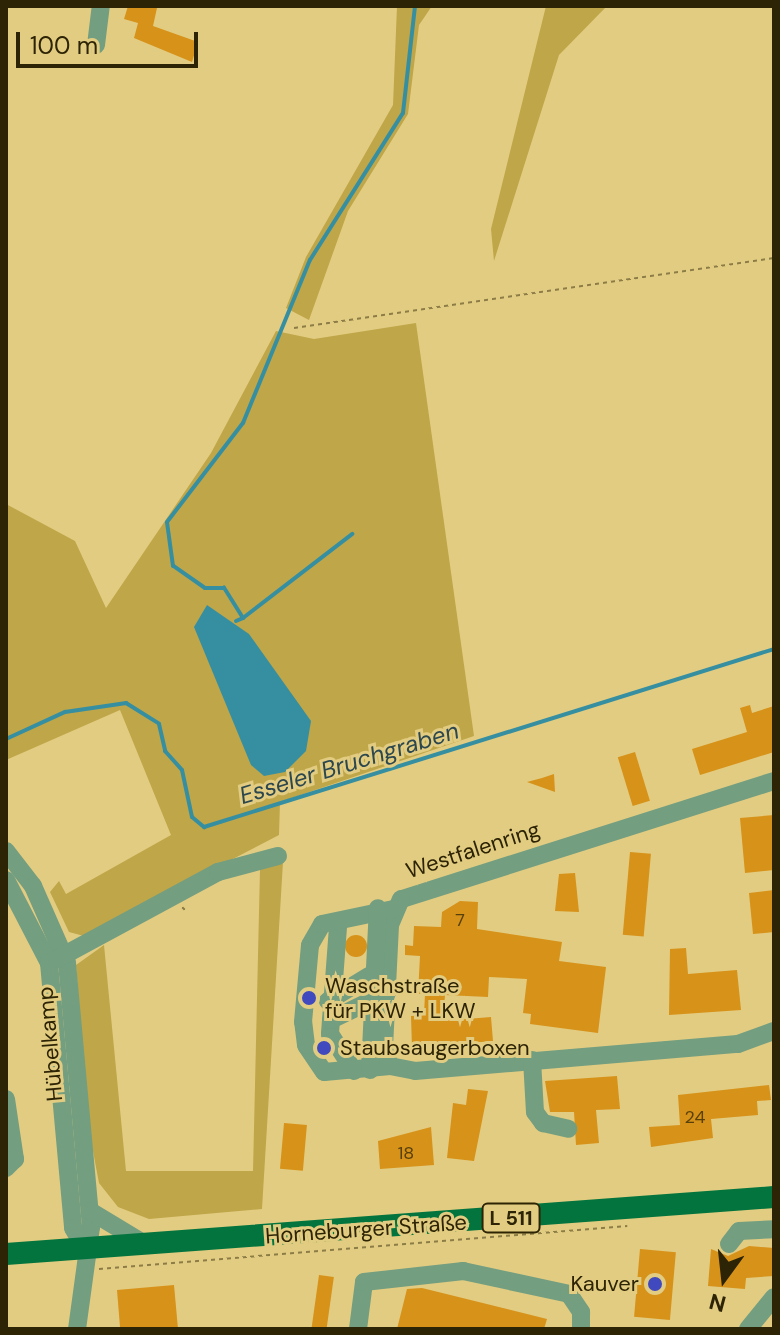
<!DOCTYPE html>
<meta charset="utf-8">
<style>
body{margin:0}
#map{position:relative;width:780px;height:1335px;overflow:hidden;background:#e2cc81;font-family:"DM Sans",sans-serif}
div>[style]{position:absolute}
.green>*{inset:0;background:#bfa649}
.water>*{inset:0;background:#368fa1}
.stream>*{height:4px;margin:-2px;padding:0 2px;transform-origin:2px;border-radius:2px;background:#368fa1}
.building>*{inset:0;background:#d79219;transform-origin:0 0}
.round{border-radius:50%}
.path>*{height:2px;margin-top:-1px;transform-origin:0;background:repeating-linear-gradient(90deg,#8c7c46 0 4px,transparent 0 8px)}
.minor>*{height:18px;margin:-9px;padding:0 9px;transform-origin:9px;border-radius:9px;background:#739e80}
.major>*{height:22px;margin:-11px;padding:0 11px;transform-origin:11px;border-radius:11px;background:#04743e}
.dots>*{width:22px;height:22px;translate:-50% -50%;box-sizing:border-box;border:4px solid #e2cc81;border-radius:50%}
span{translate:-50% -50%;white-space:nowrap;text-align:center;line-height:1.15;-webkit-text-stroke:6px #e2cc81;paint-order:stroke}
.number-label{font-size:18px;color:#58400a}
.number-label span{-webkit-text-stroke-width:0}
.shield-label span{padding:2px 6px;background:#e2cc81;border:2px solid;border-radius:6px;-webkit-text-stroke-width:0}
.shield-label{font-size:20px;color:#2d2405;font-weight:700}
.street-label{font-size:22px;color:#2d2405}
.poi-label{font-size:22px;color:#2d2405}
.left{translate:0 -50%;text-align:left}
.right{translate:-100% -50%;text-align:right}
.water-label{font-size:24px;color:#2c474e;font-style:italic}
.frame{position:absolute;inset:0;border:8px solid #2d2405;pointer-events:none}
.north{position:absolute;left:684px;top:1239px;width:80px;height:80px;-webkit-text-stroke:6px #e2cc81;paint-order:stroke;rotate:195deg;font-size:22px;font-weight:700;line-height:32px;text-align:center;color:#2d2405}
.north::after{content:'';display:block;margin:auto;width:28px;height:36px;background:#2d2405;clip-path:polygon(50% 0,100% 100%,50% 72%,0 100%)}
.scale{position:absolute;left:16px;top:32px;width:182px;height:36px;box-sizing:border-box;border:4px solid #2d2405;border-top:0;padding-left:10px;font-size:24px;line-height:28px;white-space:nowrap;color:#2d2405;-webkit-text-stroke:6px #e2cc81;paint-order:stroke}
</style>
<div id="map">
<div class="green">
<div style="clip-path:polygon(397px 6px,432px 6px,419px 25px,408px 114px,348px 211px,309px 320px,286px 308px,306px 257px,393px 105px)"></div>
<div style="clip-path:polygon(546px 6px,607px 6px,559px 55px,494px 261px,491px 229px)"></div>
<div style="clip-path:polygon(416px 323px,474px 736px,280px 802px,279px 835px,84px 936px,69px 932px,50px 892px,59px 881px,66px 894px,171px 835px,120px 710px,6px 760px,6px 504px,75px 541px,106px 608px,211px 453px,276px 331px,314px 339px)"></div>
<div style="clip-path:polygon(283px 862px,262px 1209px,149px 1219px,118px 1207px,99px 1183px,89px 1130px,76px 965px,104px 945px,126px 1171px,253px 1171px,260px 869px)"></div>
</div>
<div class="water">
<div style="clip-path:polygon(207px 605px,249px 634px,311px 721px,306px 751px,285px 772px,264px 776px,251px 765px,194px 627px)"></div>
</div>
<div class="stream">
<div style="left:243px;top:618px;width:138px;rotate:-37.6deg"></div>
<div style="left:236px;top:621px;width:8px;rotate:-23deg"></div>
<div style="left:243px;top:618px;width:36px;rotate:-122deg"></div>
<div style="left:224px;top:588px;width:19px;rotate:180deg"></div>
<div style="left:205px;top:588px;width:39px;rotate:-145deg"></div>
<div style="left:173px;top:566px;width:44px;rotate:-97.8deg"></div>
<div style="left:167px;top:522px;width:125px;rotate:-52.5deg"></div>
<div style="left:243px;top:423px;width:176px;rotate:-67.7deg"></div>
<div style="left:310px;top:260px;width:174px;rotate:-57.7deg"></div>
<div style="left:403px;top:113px;width:108px;rotate:-83.6deg"></div>
<div style="left:6px;top:739px;width:65px;rotate:-24.6deg"></div>
<div style="left:65px;top:712px;width:62px;rotate:-8.4deg"></div>
<div style="left:126px;top:703px;width:39px;rotate:32deg"></div>
<div style="left:159px;top:724px;width:28px;rotate:77deg"></div>
<div style="left:165px;top:751px;width:25px;rotate:48deg"></div>
<div style="left:182px;top:770px;width:48px;rotate:78deg"></div>
<div style="left:192px;top:817px;width:16px;rotate:40deg"></div>
<div style="left:204px;top:827px;width:597px;rotate:-17.34deg"></div>
</div>
<div class="building">
<div style="clip-path:polygon(128px 6px,157px 8px,153px 26px,198px 42px,192px 62px,134px 38px,138px 23px,124px 19px)"></div>
<div style="clip-path:polygon(750px 705px,752px 713px,774px 706px,774px 752px,700px 775px,692px 749px,747px 732px,740px 708px)"></div>
<div style="left:635px;top:752px;width:51px;height:18px;rotate:73deg"></div>
<div style="clip-path:polygon(554px 774px,555px 792px,527px 782px,542px 778px)"></div>
<div style="clip-path:polygon(774px 815px,774px 870px,745px 873px,740px 818px)"></div>
<div style="left:630px;top:852px;width:21px;height:83px;rotate:5deg"></div>
<div style="clip-path:polygon(575px 873px,579px 912px,555px 911px,559px 874px)"></div>
<div style="clip-path:polygon(774px 890px,774px 932px,753px 934px,749px 893px)"></div>
<div style="clip-path:polygon(460px 901px,478px 902px,477px 929px,562px 942px,559px 961px,606px 967px,598px 1033px,530px 1024px,531px 1014px,523px 1013px,527px 979px,489px 977px,488px 997px,445px 995px,443px 1021px,491px 1017px,493px 1041px,412px 1048px,411px 1016px,424px 1015px,425px 994px,418px 994px,420px 956px,405px 955px,405px 945px,413px 946px,414px 926px,441px 927px,442px 912px)"></div>
<div class="round" style="left:345px;top:935px;width:22px;height:22px"></div>
<div style="clip-path:polygon(686px 948px,688px 974px,737px 970px,741px 1010px,669px 1015px,670px 949px)"></div>
<div style="clip-path:polygon(617px 1076px,620px 1109px,596px 1110px,599px 1143px,576px 1145px,574px 1112px,550px 1112px,545px 1081px)"></div>
<div style="clip-path:polygon(769px 1085px,771px 1100px,757px 1101px,758px 1115px,711px 1119px,713px 1138px,651px 1147px,649px 1127px,680px 1125px,678px 1095px)"></div>
<div style="clip-path:polygon(468px 1089px,488px 1091px,474px 1161px,447px 1158px,453px 1103px,466px 1105px)"></div>
<div style="left:284px;top:1123px;width:23px;height:46px;rotate:5deg"></div>
<div style="clip-path:polygon(431px 1127px,434px 1165px,380px 1169px,378px 1141px)"></div>
<div style="clip-path:polygon(749px 1246px,774px 1248px,774px 1276px,746px 1278px,745px 1289px,708px 1286px,711px 1249px,728px 1256px)"></div>
<div style="left:640px;top:1249px;width:36px;height:68px;rotate:5deg"></div>
<div style="left:319px;top:1275px;width:15px;height:55px;rotate:8deg"></div>
<div style="clip-path:polygon(174px 1285px,178px 1329px,120px 1327px,117px 1290px)"></div>
<div style="clip-path:polygon(422px 1288px,547px 1319px,544px 1329px,397px 1329px,407px 1289px)"></div>
</div>
<div class="path">
<div style="left:294px;top:328px;width:485px;rotate:-8.3deg"></div>
<div style="left:182px;top:907px;width:7px;rotate:45deg"></div>
<div style="left:99px;top:1269px;width:530px;rotate:-4.66deg"></div>
</div>
<div class="minor">
<div style="left:96px;top:45px;width:39px;rotate:-83deg"></div>
<div style="left:774px;top:781px;width:391px;rotate:162.4deg"></div>
<div style="left:401px;top:899px;width:28px;rotate:113deg"></div>
<div style="left:390px;top:925px;width:124px;rotate:92.8deg"></div>
<div style="left:384px;top:1049px;width:18px;rotate:71deg"></div>
<div style="left:390px;top:1066px;width:25px;rotate:11deg"></div>
<div style="left:415px;top:1071px;width:324px;rotate:-4.8deg"></div>
<div style="left:738px;top:1044px;width:38px;rotate:-20deg"></div>
<div style="left:6px;top:851px;width:44px;rotate:52.4deg"></div>
<div style="left:33px;top:886px;width:84px;rotate:66.2deg"></div>
<div style="left:67px;top:963px;width:265px;rotate:84.8deg"></div>
<div style="left:91px;top:1227px;width:103px;rotate:97.8deg"></div>
<div style="left:6px;top:880px;width:93px;rotate:62.6deg"></div>
<div style="left:49px;top:963px;width:266px;rotate:84.8deg"></div>
<div style="left:73px;top:1228px;width:22px;rotate:60deg"></div>
<div style="left:338px;top:927px;width:107px;rotate:94.3deg"></div>
<div style="left:330px;top:1034px;width:44px;rotate:57deg"></div>
<div style="left:57px;top:959px;width:183px;rotate:-28.4deg"></div>
<div style="left:218px;top:872px;width:62px;rotate:-14.9deg"></div>
<div style="left:328px;top:1001px;width:48px;rotate:-31.4deg"></div>
<div style="left:331px;top:1020px;width:41px;rotate:-25.9deg"></div>
<div style="left:532px;top:1060px;width:52px;rotate:86.7deg"></div>
<div style="left:535px;top:1112px;width:14px;rotate:54deg"></div>
<div style="left:543px;top:1123px;width:26px;rotate:13deg"></div>
<div style="left:390px;top:1066px;width:66px;rotate:174.8deg"></div>
<div style="left:324px;top:1072px;width:32px;rotate:-124deg"></div>
<div style="left:306px;top:1045px;width:23px;rotate:-97deg"></div>
<div style="left:303px;top:1022px;width:77px;rotate:-84.8deg"></div>
<div style="left:310px;top:945px;width:24px;rotate:-60deg"></div>
<div style="left:322px;top:924px;width:73px;rotate:-11.9deg"></div>
<div style="left:370px;top:1070px;width:162px;rotate:-87.2deg"></div>
<div style="left:6px;top:1099px;width:61px;rotate:81.5deg"></div>
<div style="left:15px;top:1159px;width:13px;rotate:135deg"></div>
<div style="left:90px;top:1211px;width:58px;rotate:31deg"></div>
<div style="left:729px;top:1244px;width:16px;rotate:-52deg"></div>
<div style="left:739px;top:1231px;width:35px;rotate:-3deg"></div>
<div style="left:358px;top:1329px;width:47px;rotate:-82.7deg"></div>
<div style="left:364px;top:1282px;width:100px;rotate:-6.3deg"></div>
<div style="left:463px;top:1271px;width:108px;rotate:12.2deg"></div>
<div style="left:569px;top:1294px;width:22px;rotate:56deg"></div>
<div style="left:581px;top:1312px;width:17px;rotate:90deg"></div>
<div style="left:748px;top:1329px;width:41px;rotate:-50.9deg"></div>
</div>
<div class="major">
<div style="left:6px;top:1254px;width:770px;rotate:-4.24deg"></div>
</div>
<div class="dots">
<div style="left:309px;top:998px;background:#404abe"></div>
<div style="left:324px;top:1048px;background:#404abe"></div>
<div style="left:655px;top:1284px;background:#404abe"></div>
</div>
<div class="number-label">
<span style="left:460px;top:920px">7</span>
<span style="left:695px;top:1117px">24</span>
<span style="left:406px;top:1153px">18</span>
</div>
<div class="shield-label">
<span style="left:511px;top:1218px">L 511</span>
</div>
<div class="street-label">
<span style="left:473px;top:850px;rotate:-18deg">Westfalenring</span>
<span style="left:50px;top:1044px;rotate:-95deg">Hübelkamp</span>
<span style="left:366px;top:1229px;rotate:-4deg">Horneburger Straße</span>
</div>
<div class="poi-label">
<span class="left" style="left:325px;top:998px">Waschstraße<br>für PKW + LKW</span>
<span class="left" style="left:340px;top:1048px">Staubsaugerboxen</span>
<span class="right" style="left:639px;top:1284px">Kauver</span>
</div>
<div class="water-label">
<span style="left:349px;top:763px;rotate:-17deg">Esseler Bruchgraben</span>
</div>
<div class="frame"></div>
<div class="north">N</div>
<div class="scale">100 m</div>
</div>
